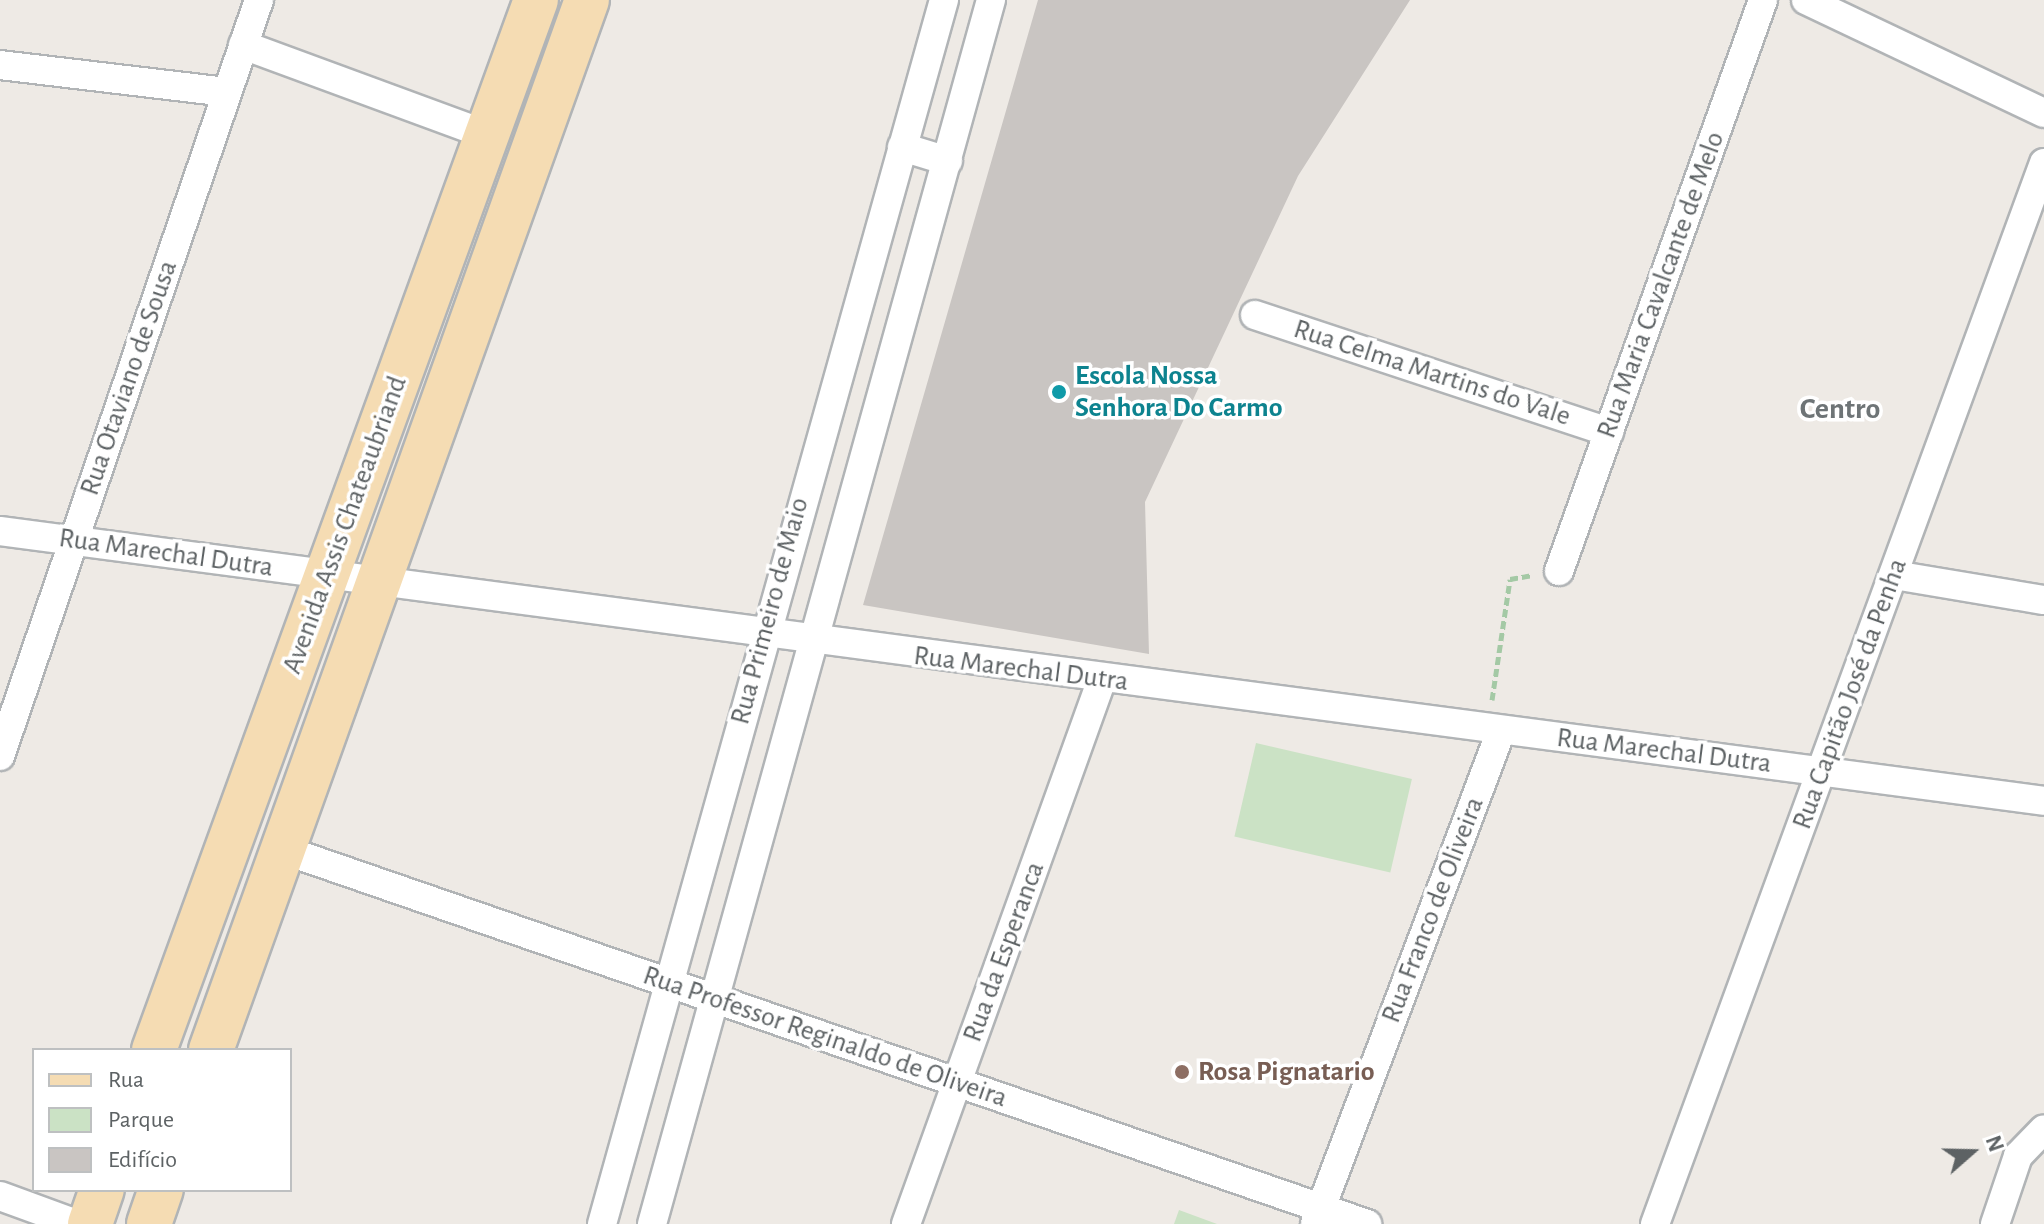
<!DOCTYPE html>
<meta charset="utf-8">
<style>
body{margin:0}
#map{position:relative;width:2044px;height:1224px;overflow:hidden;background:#eeeae5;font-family:"Alegreya Sans",sans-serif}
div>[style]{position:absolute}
.green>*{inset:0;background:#cbe2c5;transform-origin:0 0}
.building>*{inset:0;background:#c9c5c2}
.path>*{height:5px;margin-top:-2.5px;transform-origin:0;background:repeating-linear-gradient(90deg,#a4c9a5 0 8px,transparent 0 12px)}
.roads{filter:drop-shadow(2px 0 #b1b4b6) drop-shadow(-2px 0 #b1b4b6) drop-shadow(0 2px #b1b4b6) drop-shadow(0 -2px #b1b4b6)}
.street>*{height:28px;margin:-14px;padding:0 14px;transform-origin:14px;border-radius:14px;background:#fff}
.primary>*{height:44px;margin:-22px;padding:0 22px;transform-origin:22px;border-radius:22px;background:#f5dcb3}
.dots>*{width:22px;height:22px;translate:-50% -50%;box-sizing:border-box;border:4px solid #fff;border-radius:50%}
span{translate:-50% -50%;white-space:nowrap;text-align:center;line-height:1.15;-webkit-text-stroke:7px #fff;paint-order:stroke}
.street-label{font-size:28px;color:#5d6264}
.culture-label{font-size:28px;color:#0d838f;font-weight:700}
.left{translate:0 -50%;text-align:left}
.education-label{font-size:28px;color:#785e54;font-weight:700}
.neighbourhood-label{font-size:30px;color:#6e7476;font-weight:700}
.legend{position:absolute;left:32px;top:1048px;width:260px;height:144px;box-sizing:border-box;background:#fff;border:2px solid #bec0c1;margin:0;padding:10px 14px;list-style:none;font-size:24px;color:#5d6264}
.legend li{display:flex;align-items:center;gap:16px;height:40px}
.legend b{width:40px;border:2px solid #bec0c1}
.north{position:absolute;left:1932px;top:1112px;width:80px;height:80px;-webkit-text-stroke:6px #fff;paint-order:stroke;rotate:70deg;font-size:22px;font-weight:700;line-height:32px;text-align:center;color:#5d6264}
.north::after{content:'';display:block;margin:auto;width:28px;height:36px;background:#5d6264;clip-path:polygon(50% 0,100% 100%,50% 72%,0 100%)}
</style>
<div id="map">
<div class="green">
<div style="left:1256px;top:743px;width:160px;height:96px;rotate:13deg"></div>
<div style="clip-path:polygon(1179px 1210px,1217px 1224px,1174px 1224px)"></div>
</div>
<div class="building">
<div style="clip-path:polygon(1038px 0,1410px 0,1298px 176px,1145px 502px,1149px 654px,863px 605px)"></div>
</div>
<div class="path">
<div style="left:1492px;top:700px;width:122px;rotate:-81.5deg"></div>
<div style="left:1510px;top:579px;width:22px;rotate:-10deg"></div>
</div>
<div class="roads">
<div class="street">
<div style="left:1806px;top:0;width:263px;rotate:25.4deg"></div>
<div style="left:243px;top:45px;width:260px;rotate:20.2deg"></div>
<div style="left:0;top:65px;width:228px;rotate:6.8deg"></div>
<div style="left:902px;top:147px;width:48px;rotate:16.9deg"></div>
<div style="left:1255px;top:315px;width:373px;rotate:18.3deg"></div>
<div style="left:0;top:531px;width:2062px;rotate:7.52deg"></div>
<div style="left:1559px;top:571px;width:606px;rotate:-70.34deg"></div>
<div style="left:1894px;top:575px;width:152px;rotate:9.5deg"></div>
<div style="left:0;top:756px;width:799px;rotate:-71.09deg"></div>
<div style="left:284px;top:850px;width:1146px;rotate:19.05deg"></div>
<div style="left:0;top:1196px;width:82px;rotate:20deg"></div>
<div style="left:602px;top:1224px;width:1271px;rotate:-74.39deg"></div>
<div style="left:652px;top:1224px;width:1270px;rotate:-74.52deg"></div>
<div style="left:906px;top:1224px;width:579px;rotate:-70.22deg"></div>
<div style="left:1315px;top:1224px;width:527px;rotate:-69.33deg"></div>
<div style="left:1655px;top:1224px;width:1130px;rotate:-69.87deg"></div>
<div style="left:1995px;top:1224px;width:72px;rotate:-71.3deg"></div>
<div style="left:2018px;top:1156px;width:37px;rotate:-46deg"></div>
</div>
<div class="primary">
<div style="left:154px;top:1050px;width:1117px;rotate:-70.01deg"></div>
<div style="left:211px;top:1050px;width:1115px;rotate:-70.3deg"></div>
<div style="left:90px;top:1224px;width:36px;rotate:-71deg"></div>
<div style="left:149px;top:1224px;width:36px;rotate:-71deg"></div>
</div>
</div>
<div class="dots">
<div style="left:1059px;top:392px;background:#0f9aa8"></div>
<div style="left:1182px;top:1072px;background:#8d6e63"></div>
</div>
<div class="street-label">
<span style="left:1661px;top:285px;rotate:-70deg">Rua Maria Cavalcante de Melo</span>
<span style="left:1432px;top:373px;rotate:18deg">Rua Celma Martins do Vale</span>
<span style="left:129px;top:378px;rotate:-71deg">Rua Otaviano de Sousa</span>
<span style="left:345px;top:525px;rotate:-70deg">Avenida Assis Chateaubriand</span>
<span style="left:166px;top:553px;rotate:8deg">Rua Marechal Dutra</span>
<span style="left:770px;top:611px;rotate:-75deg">Rua Primeiro de Maio</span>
<span style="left:1021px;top:669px;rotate:7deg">Rua Marechal Dutra</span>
<span style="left:1850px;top:694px;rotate:-70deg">Rua Capitão José da Penha</span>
<span style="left:1664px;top:751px;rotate:7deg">Rua Marechal Dutra</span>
<span style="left:1433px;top:910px;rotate:-69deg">Rua Franco de Oliveira</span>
<span style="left:1004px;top:952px;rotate:-70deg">Rua da Esperanca</span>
<span style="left:825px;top:1037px;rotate:19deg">Rua Professor Reginaldo de Oliveira</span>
</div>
<div class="culture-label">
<span class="left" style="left:1075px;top:392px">Escola Nossa<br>Senhora Do Carmo</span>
</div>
<div class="education-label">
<span class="left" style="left:1198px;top:1072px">Rosa Pignatario</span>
</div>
<div class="neighbourhood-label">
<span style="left:1840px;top:409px">Centro</span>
</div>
<ul class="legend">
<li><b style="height:10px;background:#f5dcb3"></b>Rua</li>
<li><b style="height:22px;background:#cbe2c5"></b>Parque</li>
<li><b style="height:22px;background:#c9c5c2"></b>Edifício</li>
</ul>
<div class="north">N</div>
</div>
